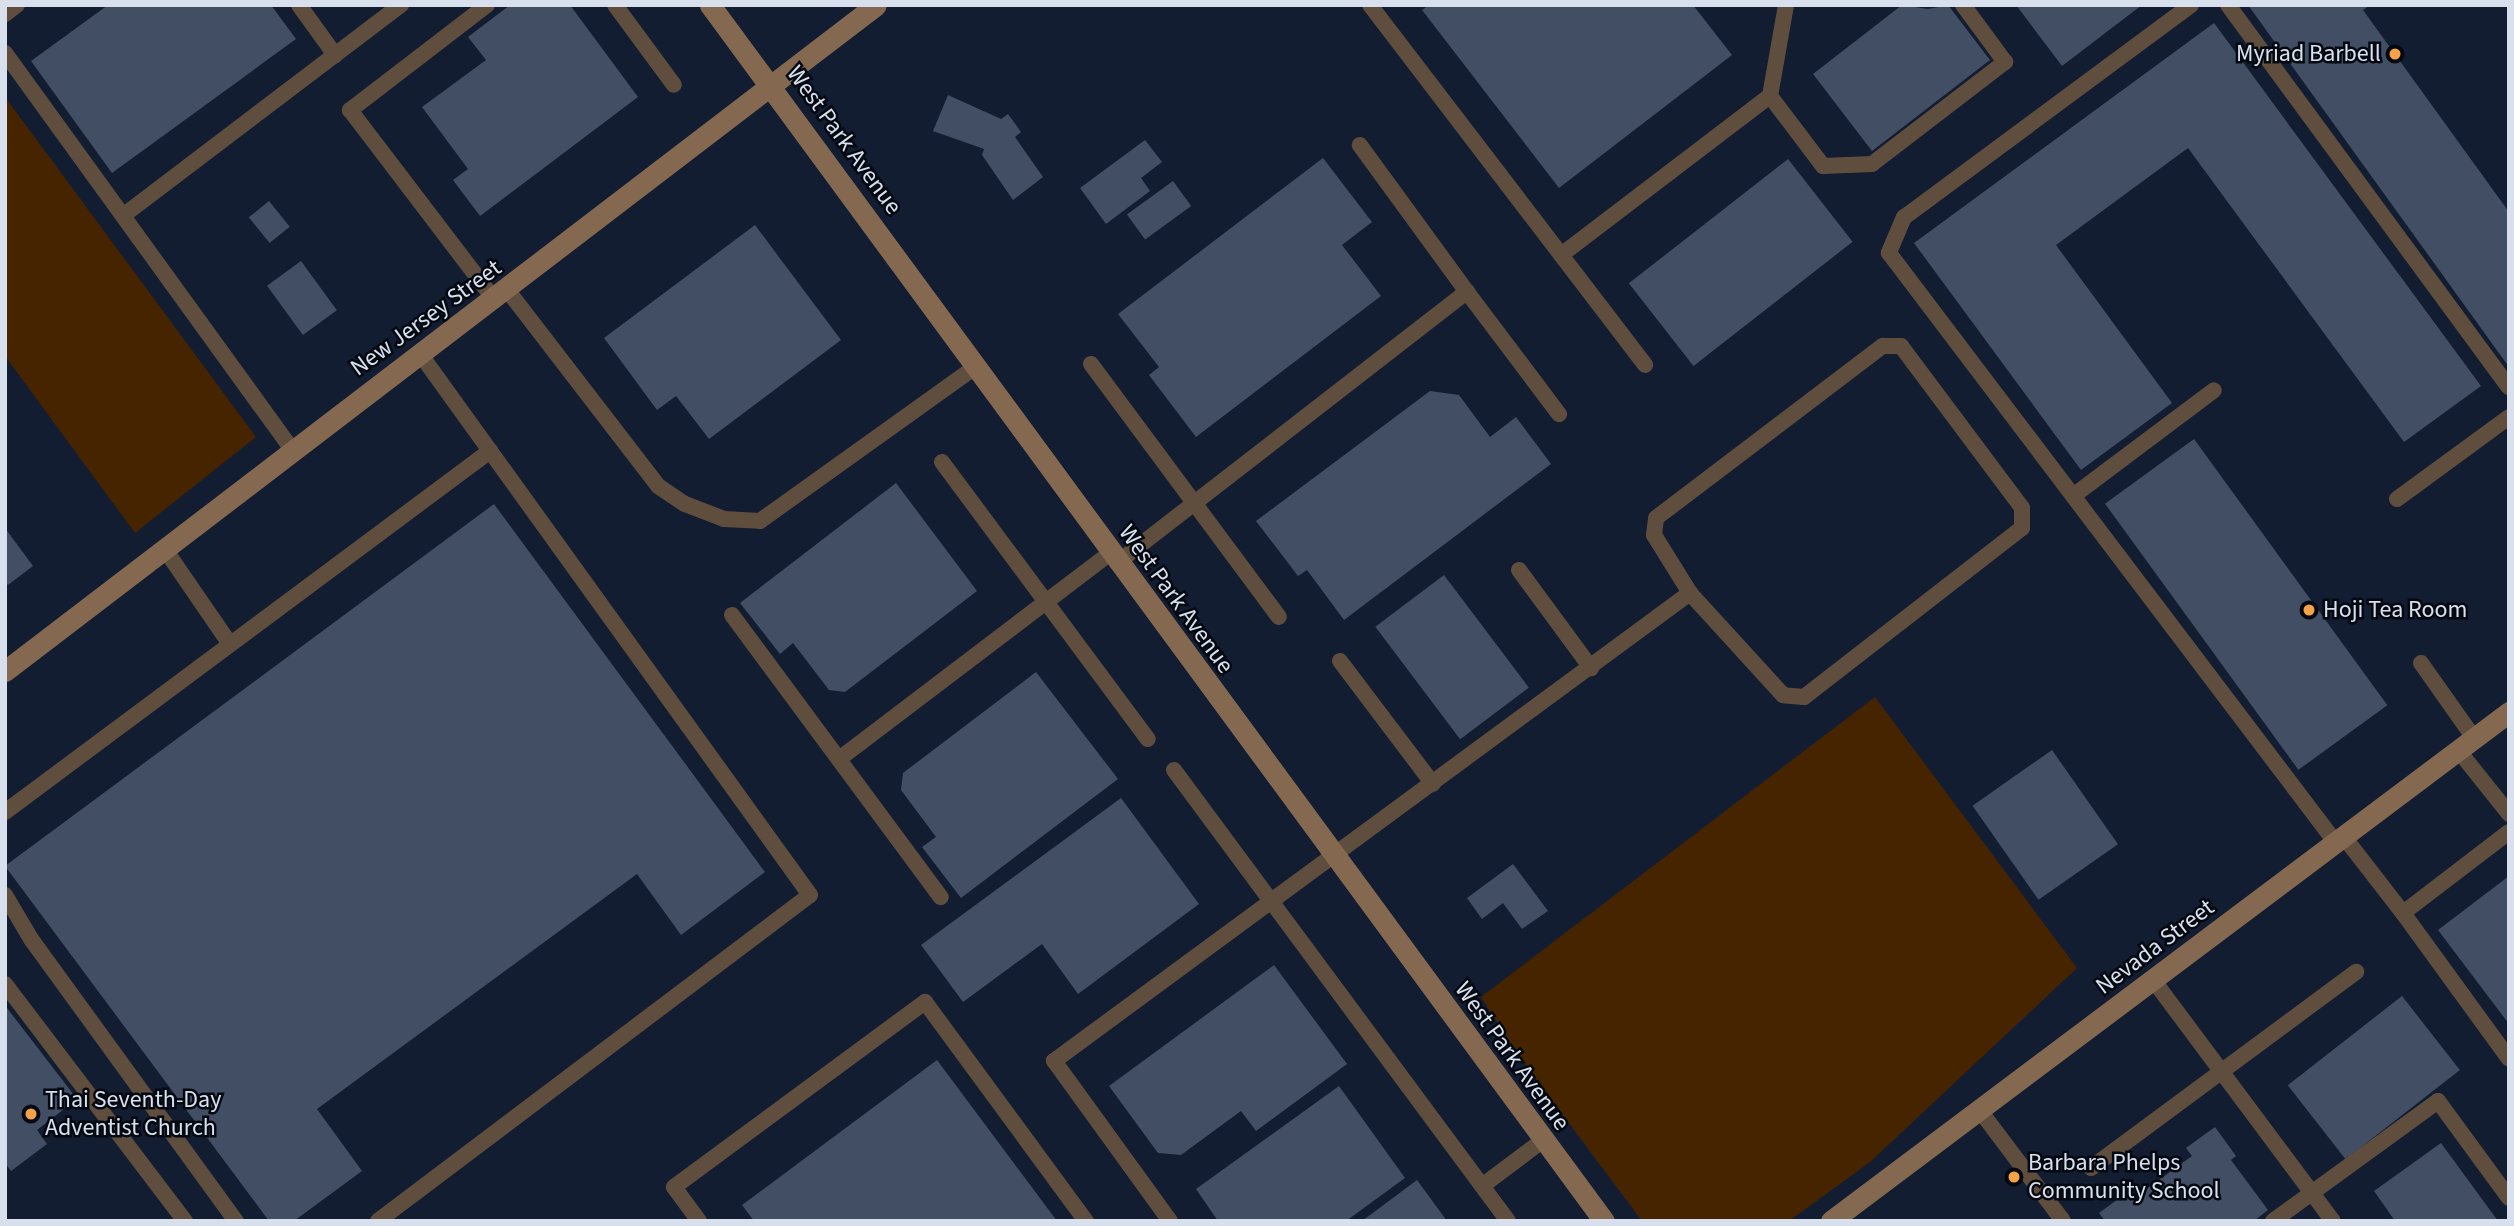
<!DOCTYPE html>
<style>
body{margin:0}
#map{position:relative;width:2514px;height:1226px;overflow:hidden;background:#131d31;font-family:"Source Sans 3",sans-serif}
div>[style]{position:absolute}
.green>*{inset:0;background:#472400}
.building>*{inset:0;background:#424e64;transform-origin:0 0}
.lane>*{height:16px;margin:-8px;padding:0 8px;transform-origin:8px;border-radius:8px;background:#5f4e3e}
.secondary>*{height:21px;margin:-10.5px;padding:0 10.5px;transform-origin:10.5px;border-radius:10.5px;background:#846950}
.dots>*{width:19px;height:19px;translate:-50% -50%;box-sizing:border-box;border:4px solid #040810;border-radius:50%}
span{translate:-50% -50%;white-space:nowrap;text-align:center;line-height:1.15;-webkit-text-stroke:5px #040810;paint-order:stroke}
.poi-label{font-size:24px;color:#d8e0ed}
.right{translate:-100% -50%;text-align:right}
.left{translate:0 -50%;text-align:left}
.street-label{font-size:24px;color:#d8e0ed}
.frame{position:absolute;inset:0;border:7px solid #d8e0ed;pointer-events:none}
</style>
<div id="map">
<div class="green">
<div style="clip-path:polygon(5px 97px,256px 437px,135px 533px,5px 356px)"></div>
<div style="clip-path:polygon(1875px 697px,2077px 968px,1870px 1162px,1789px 1221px,1642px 1221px,1518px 1055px,1481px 997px)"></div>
</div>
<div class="building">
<div style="clip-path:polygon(108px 5px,271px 5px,296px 39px,112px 173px,31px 61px)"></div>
<div style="clip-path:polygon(510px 5px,570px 5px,638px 97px,480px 216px,453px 180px,468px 169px,422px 107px,486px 60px,468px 37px)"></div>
<div style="clip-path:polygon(1429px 5px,1693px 5px,1732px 55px,1559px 188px,1422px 10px)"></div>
<div style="clip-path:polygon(1902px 5px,1928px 9px,1948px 5px,1990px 60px,1872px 151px,1813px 74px)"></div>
<div style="clip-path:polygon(2016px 5px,2142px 5px,2062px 66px)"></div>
<div style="clip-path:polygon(2248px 5px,2370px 5px,2363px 10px,2509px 212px,2509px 367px)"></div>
<div style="clip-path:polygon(2214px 23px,2481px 386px,2404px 442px,2188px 148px,2056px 245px,2172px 403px,2081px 470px,1914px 243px)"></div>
<div style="clip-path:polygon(948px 95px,1001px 119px,1008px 114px,1021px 132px,1015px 137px,1043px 177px,1013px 200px,982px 155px,984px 149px,933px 131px)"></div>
<div style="clip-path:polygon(1145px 140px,1162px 162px,1141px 178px,1150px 191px,1106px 224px,1080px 188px)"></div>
<div style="clip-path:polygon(1323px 158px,1372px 222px,1342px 245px,1381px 296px,1196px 437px,1149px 375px,1159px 367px,1118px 314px)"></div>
<div style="left:1788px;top:159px;width:105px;height:202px;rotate:52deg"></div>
<div style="left:1173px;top:181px;width:31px;height:57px;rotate:54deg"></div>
<div style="left:269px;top:201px;width:33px;height:26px;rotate:51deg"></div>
<div style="clip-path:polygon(755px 225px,841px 340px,709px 439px,676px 396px,657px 410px,604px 338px)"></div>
<div style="left:301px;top:261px;width:61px;height:42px;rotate:54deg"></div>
<div style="clip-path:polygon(1430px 391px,1459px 395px,1490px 437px,1516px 417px,1551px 464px,1344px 620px,1307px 570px,1298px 576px,1256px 521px)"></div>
<div style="left:2194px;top:439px;width:329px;height:110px;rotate:54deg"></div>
<div style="clip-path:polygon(896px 483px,977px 591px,845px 692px,829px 690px,793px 643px,780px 654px,740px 603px)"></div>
<div style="clip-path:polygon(494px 504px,765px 872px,681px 935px,637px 874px,317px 1109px,362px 1171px,294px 1221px,269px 1221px,5px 866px)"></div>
<div style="clip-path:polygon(5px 528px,33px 566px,8px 585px,5px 581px)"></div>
<div style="left:1444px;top:575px;width:141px;height:86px;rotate:53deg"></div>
<div style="clip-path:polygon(1036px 672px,1118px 779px,961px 898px,922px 847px,936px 837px,901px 790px,903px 773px)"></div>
<div style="left:2052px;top:750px;width:115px;height:97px;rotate:55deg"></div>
<div style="clip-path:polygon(1121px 798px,1199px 904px,1078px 994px,1042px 944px,963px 1002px,921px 945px)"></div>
<div style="clip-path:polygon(1513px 864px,1548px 911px,1522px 929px,1503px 903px,1482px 919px,1467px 898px)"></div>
<div style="clip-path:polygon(2509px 876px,2509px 1024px,2438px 930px)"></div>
<div style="clip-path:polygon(1274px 965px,1347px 1064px,1256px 1131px,1241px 1111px,1181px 1155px,1158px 1153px,1109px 1086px)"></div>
<div style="left:2402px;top:996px;width:94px;height:145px;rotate:52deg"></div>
<div style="clip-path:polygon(7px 1008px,77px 1099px,37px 1130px,47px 1144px,11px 1171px,5px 1163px)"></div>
<div style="clip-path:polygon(937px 1060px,1057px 1221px,754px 1221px,742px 1205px)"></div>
<div style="clip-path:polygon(1339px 1086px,1405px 1178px,1346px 1221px,1218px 1221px,1196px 1189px)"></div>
<div style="clip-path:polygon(2215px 1127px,2236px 1156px,2231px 1160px,2268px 1210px,2254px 1221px,2105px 1221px,2099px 1213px,2125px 1194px,2130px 1201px,2192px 1156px,2186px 1148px)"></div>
<div style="clip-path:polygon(2441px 1143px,2498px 1221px,2395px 1221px,2374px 1191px)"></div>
<div style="clip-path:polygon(1417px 1180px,1447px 1221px,1362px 1221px)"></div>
</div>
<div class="lane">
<div style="left:299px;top:5px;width:62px;rotate:54.2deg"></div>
<div style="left:487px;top:5px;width:173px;rotate:142.5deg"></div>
<div style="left:350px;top:110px;width:239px;rotate:52.7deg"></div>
<div style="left:615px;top:5px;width:99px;rotate:53.6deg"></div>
<div style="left:1370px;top:5px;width:453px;rotate:52.6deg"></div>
<div style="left:2191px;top:5px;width:357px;rotate:143.5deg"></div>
<div style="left:1904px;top:217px;width:39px;rotate:113deg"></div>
<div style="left:1889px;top:253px;width:740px;rotate:52.85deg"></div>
<div style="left:2228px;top:5px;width:474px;rotate:53.7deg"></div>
<div style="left:5px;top:14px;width:15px;rotate:-37deg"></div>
<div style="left:5px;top:53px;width:489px;rotate:54.1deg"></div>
<div style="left:1770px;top:96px;width:88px;rotate:52.9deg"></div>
<div style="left:1823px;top:166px;width:49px;rotate:-2.3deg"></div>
<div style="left:1872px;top:164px;width:168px;rotate:-37.5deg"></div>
<div style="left:2005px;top:62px;width:71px;rotate:-126.4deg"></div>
<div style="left:124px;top:215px;width:348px;rotate:-37.2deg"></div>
<div style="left:1561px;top:255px;width:263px;rotate:-37.3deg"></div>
<div style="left:1770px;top:96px;width:92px;rotate:-80deg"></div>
<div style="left:508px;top:291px;width:246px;rotate:52.4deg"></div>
<div style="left:658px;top:486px;width:32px;rotate:34deg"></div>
<div style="left:685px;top:504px;width:42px;rotate:21deg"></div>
<div style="left:724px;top:519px;width:36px;rotate:3deg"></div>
<div style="left:760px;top:521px;width:263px;rotate:-35.6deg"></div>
<div style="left:1467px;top:292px;width:153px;rotate:53deg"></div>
<div style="left:1091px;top:364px;width:315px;rotate:53.4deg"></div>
<div style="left:942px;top:462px;width:345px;rotate:53.4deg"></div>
<div style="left:2073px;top:496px;width:176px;rotate:-36.9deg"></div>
<div style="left:2397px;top:499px;width:139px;rotate:-36.2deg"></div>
<div style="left:164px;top:548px;width:116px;rotate:55.5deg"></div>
<div style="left:1117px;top:563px;width:443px;rotate:-37.8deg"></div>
<div style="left:1467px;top:292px;width:182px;rotate:-126.1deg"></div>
<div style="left:1519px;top:570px;width:122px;rotate:53.7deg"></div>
<div style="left:732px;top:615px;width:351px;rotate:53.5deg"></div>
<div style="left:1340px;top:661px;width:154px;rotate:52.9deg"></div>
<div style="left:2421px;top:663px;width:92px;rotate:54.8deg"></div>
<div style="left:2458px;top:750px;width:82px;rotate:51.4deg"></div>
<div style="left:839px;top:759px;width:340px;rotate:-37.2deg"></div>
<div style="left:1174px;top:770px;width:561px;rotate:53.48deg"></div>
<div style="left:5px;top:812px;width:605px;rotate:-36.66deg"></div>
<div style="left:2344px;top:837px;width:96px;rotate:52.2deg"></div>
<div style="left:2403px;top:913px;width:133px;rotate:-37.4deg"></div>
<div style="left:5px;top:895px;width:51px;rotate:59.4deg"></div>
<div style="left:31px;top:939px;width:349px;rotate:54deg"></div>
<div style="left:2403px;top:913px;width:180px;rotate:54deg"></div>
<div style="left:2154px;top:981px;width:299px;rotate:53.3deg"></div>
<div style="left:5px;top:984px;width:298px;rotate:52.8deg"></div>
<div style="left:1981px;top:1112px;width:136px;rotate:53deg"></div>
<div style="left:2091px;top:1168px;width:330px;rotate:-36.5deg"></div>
<div style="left:1482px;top:1186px;width:75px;rotate:-36.9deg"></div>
<div style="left:378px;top:1221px;width:541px;rotate:-37.04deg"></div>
<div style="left:810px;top:895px;width:666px;rotate:-125.77deg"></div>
<div style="left:699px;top:1221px;width:42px;rotate:-126.3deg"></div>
<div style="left:674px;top:1187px;width:312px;rotate:-36.4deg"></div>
<div style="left:925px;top:1002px;width:272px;rotate:53.7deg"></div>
<div style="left:1170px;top:1221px;width:198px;rotate:-125.9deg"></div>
<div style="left:1054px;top:1061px;width:790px;rotate:-36.35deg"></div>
<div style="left:1690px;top:593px;width:68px;rotate:-121.8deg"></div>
<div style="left:1654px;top:535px;width:17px;rotate:-83deg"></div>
<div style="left:1656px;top:518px;width:285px;rotate:-37.2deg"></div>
<div style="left:1883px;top:346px;width:18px"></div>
<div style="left:1901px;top:346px;width:202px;rotate:53.2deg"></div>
<div style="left:2022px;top:508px;width:20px;rotate:90deg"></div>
<div style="left:2022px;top:528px;width:276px;rotate:142.2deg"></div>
<div style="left:1804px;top:697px;width:21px;rotate:-175deg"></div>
<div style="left:1783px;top:695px;width:138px;rotate:-132.4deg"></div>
<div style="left:2273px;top:1221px;width:204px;rotate:-36deg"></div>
<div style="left:2438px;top:1101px;width:120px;rotate:53.8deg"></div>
</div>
<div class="secondary">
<div style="left:710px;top:5px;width:1509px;rotate:53.68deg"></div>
<div style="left:5px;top:671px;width:1096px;rotate:-37.4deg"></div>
<div style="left:1831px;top:1221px;width:848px;rotate:-36.9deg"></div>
</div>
<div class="dots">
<div style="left:2395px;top:54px;background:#f7a149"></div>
<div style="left:2309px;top:610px;background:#f7a149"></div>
<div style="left:31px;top:1114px;background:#f7a149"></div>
<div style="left:2014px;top:1177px;background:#f7a149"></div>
</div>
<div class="poi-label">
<span class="right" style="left:2381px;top:54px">Myriad Barbell</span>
<span class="left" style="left:2323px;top:610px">Hoji Tea Room</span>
<span class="left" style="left:45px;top:1114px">Thai Seventh-Day<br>Adventist Church</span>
<span class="left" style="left:2028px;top:1177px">Barbara Phelps<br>Community School</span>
</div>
<div class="street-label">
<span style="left:844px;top:140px;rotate:54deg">West Park Avenue</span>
<span style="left:426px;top:318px;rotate:-36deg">New Jersey Street</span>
<span style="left:1176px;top:599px;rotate:54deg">West Park Avenue</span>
<span style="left:2155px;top:947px;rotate:-37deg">Nevada Street</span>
<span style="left:1512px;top:1056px;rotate:54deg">West Park Avenue</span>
</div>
<div class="frame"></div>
</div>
